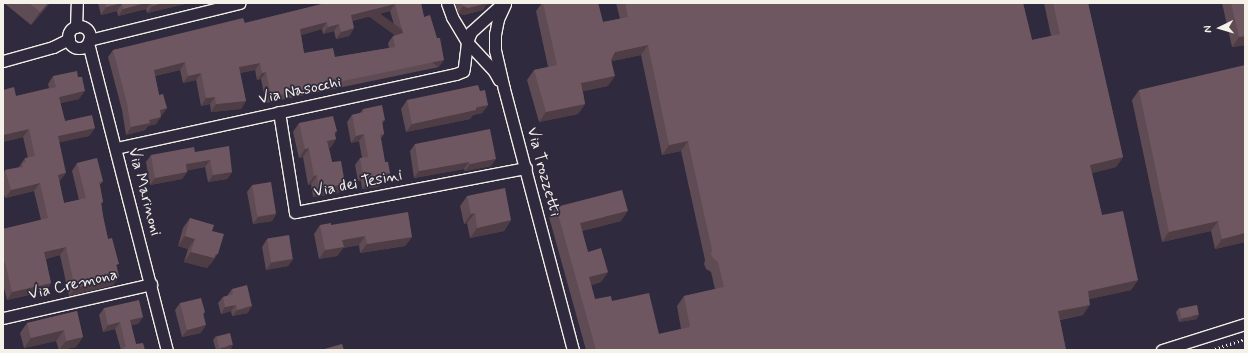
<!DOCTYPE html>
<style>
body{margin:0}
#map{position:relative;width:1248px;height:353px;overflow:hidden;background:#2f2a3d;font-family:Mynerve,sans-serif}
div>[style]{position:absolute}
.path>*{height:2.5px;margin-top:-1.25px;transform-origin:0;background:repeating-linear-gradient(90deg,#f4f1e8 0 1px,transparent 0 4px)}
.roads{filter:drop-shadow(1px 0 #f4f1e8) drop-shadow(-1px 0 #f4f1e8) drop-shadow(0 1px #f4f1e8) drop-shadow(0 -1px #f4f1e8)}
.street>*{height:11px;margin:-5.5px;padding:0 5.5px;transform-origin:5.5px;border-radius:5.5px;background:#2f2a3d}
.street>.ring{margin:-5.5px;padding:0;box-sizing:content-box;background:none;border:11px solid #2f2a3d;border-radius:50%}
.wall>*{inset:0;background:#5f4b53}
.shaded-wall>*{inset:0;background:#4e3d44;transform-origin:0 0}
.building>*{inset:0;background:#6f5761;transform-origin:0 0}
span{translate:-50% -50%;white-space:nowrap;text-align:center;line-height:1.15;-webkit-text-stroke:3.5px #2f2a3d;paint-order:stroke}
.street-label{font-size:16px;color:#f4f1e8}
.frame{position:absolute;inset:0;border:4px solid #f4f1e8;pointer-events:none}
.north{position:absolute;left:1200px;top:8px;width:40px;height:40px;-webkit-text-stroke:3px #2f2a3d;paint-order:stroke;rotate:265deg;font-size:11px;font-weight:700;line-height:16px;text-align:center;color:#f4f1e8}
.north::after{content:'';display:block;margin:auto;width:14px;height:18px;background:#f4f1e8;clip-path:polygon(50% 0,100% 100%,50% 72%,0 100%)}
</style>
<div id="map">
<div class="path">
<div style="left:1211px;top:350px;width:36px;rotate:-18deg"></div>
</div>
<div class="roads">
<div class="street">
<div style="left:447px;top:3px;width:15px;rotate:70deg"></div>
<div style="left:452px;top:17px;width:29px;rotate:59deg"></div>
<div style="left:467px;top:42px;width:40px;rotate:47deg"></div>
<div style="left:494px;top:71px;width:10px;rotate:61deg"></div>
<div style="left:505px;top:4px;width:17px;rotate:115deg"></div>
<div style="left:498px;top:19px;width:15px;rotate:101deg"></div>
<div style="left:495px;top:34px;width:16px;rotate:90deg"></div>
<div style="left:495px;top:50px;width:40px;rotate:77deg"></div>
<div style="left:504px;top:89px;width:270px;rotate:75.2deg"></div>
<div class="ring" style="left:68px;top:26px;width:11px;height:11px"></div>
<div style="left:76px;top:27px;width:24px;rotate:-88deg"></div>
<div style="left:89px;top:40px;width:155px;rotate:-13.8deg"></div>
<div style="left:88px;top:43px;width:317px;rotate:75.6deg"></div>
<div style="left:3px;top:61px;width:52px;rotate:-15.6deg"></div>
<div style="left:53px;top:47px;width:18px;rotate:-27deg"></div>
<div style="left:279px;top:112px;width:101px;rotate:80.9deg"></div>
<div style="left:295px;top:212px;width:235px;rotate:-10.8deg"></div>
<div style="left:116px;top:148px;width:348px;rotate:-12.3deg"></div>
<div style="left:456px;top:74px;width:8px;rotate:-23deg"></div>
<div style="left:463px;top:71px;width:4px;rotate:-76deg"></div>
<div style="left:464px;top:67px;width:25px;rotate:-83deg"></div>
<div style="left:467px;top:42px;width:11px;rotate:-68deg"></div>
<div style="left:471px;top:32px;width:43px;rotate:-42.2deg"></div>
<div style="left:3px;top:318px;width:152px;rotate:-12.9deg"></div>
<div style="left:1162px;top:350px;width:87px;rotate:-17.4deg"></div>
</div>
</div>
<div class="wall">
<div style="clip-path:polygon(4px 3px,50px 3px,31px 25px)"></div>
<div style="clip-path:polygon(98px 3px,189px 3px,147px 13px,146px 9px,118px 16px,117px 11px,101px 15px)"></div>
<div style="clip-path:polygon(evenodd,326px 3px,421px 3px,424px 17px,439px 67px,266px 103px,261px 79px,257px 80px,255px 70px,240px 73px,246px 101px,241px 109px,211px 112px,210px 104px,201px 106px,196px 80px,183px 83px,180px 70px,155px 76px,159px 95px,167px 108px,162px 115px,161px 115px,156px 124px,148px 126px,145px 130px,126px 135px,122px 110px,108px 57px,113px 50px,245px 23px,326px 3px,390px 11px,397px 35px,393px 36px,388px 43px,389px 48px,335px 57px,304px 53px,301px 35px,322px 29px,323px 34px,334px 31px,336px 39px,349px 36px,354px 28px,352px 21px,390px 11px)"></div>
<div style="clip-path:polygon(455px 3px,489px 3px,488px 5px,486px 5px,483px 10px,463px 15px,458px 13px)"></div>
<div style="clip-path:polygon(542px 3px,598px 3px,603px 22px,620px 19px,616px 3px,1023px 3px,1032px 40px,1051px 36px,1044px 3px,1088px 3px,1123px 157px,1116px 167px,1092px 173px,1102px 215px,1138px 280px,1131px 290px,1089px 299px,1083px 315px,1060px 320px,1066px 350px,586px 350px,549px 217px,556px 207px,621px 221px,582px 231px,588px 252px,608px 272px,601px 282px,591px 285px,595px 299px,612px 301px,659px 334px,681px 329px,677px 306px,684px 296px,715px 289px,711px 272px,706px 269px,704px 264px,705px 260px,681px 151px,662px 155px,641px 55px,612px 61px,608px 86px,583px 91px,585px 104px,578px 114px,539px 122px,527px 80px,534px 70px,548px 67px,536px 11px)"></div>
<div style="clip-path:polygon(1222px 3px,1245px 3px,1245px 46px,1245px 45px,1232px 47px)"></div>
<div style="clip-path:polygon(53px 76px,79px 99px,60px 103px,65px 121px,95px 128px,89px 136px,59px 142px,60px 181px,59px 181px,64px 203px,79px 200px,72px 171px,77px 163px,103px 181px,100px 185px,103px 202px,101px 204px,103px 216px,108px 239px,117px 267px,119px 277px,113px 285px,69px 296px,60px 255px,46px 259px,51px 283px,46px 291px,7px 300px,3px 284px,3px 229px,41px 220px,34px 191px,5px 198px,3px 191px,3px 174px,5px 170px,19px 167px,25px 158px,28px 158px,23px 137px,3px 142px,3px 90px,16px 96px,49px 88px,48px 84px)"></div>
<div style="clip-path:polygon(1139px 90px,1245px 242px,1215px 249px,1211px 231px,1162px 242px,1132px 100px)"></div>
<div style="clip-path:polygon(480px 91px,488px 105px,482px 113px,473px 115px,470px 119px,406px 132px,401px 109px,407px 100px)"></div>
<div style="clip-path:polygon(363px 109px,385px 120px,382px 123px,384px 134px,381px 138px,385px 162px,390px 173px,385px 180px,382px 181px,378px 187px,362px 189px,361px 181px,358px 181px,355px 165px,360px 158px,362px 158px,359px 141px,351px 143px,347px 122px,352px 115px,360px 113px)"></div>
<div style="clip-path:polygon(299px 123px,337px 131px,335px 134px,336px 139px,330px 148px,329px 148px,339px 193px,313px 197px,311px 184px,308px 185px,303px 157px,299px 158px,293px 132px)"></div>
<div style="clip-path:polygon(415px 144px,491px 166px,465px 171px,464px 169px,414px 178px,410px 151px)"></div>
<div style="clip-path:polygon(195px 152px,232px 172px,227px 179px,208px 182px,205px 167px,187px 170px,187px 172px,182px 179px,150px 185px,146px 162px,151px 155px)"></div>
<div style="clip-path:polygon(252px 185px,276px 214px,272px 221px,253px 224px,247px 192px)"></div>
<div style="clip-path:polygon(467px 196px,511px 220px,504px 231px,470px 238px,467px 223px,464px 224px,460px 206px)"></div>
<div style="clip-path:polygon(190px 218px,212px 231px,211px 264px,210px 264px,207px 268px,184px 262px,188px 249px,178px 246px,183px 228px)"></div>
<div style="clip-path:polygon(320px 225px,331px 225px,412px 237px,405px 246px,360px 253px,359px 245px,343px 248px,337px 256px,319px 259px,314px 234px)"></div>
<div style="clip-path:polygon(267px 239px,293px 259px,288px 266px,266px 270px,262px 247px)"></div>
<div style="clip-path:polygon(232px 289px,248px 313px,232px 316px,231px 311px,221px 314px,218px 303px,223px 297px,227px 296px)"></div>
<div style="clip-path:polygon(180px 303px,205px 312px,203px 315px,201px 333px,182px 337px,175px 310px)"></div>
<div style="clip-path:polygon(104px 308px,143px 317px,138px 324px,131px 325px,136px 344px,145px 350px,121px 350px,115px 329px,103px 332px,99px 315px)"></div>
<div style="clip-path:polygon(1179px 308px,1197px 319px,1179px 322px,1176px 312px)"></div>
<div style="clip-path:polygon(77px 311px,83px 337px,76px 347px,62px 350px,59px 350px,56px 341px,24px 348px,20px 333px,27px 323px)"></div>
<div style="clip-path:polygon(216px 336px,231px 349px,226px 350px,216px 350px,213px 340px)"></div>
</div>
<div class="shaded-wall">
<div style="clip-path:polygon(48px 3px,50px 3px,31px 25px,40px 12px)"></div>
<div style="clip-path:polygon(122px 3px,117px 11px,101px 15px,106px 7px)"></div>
<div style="clip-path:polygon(145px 3px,150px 3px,146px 9px,118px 16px,123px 9px)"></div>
<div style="clip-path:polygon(163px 3px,189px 3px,147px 13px,152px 6px)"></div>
<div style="clip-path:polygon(484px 3px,489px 3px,488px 5px,486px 5px,483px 10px,463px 15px,458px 13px,463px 6px)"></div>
<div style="clip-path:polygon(395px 4px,390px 11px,346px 22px,351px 15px)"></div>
<div style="clip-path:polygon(327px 22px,322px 29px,295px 37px,300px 29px)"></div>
<div style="clip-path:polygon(339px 24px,334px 31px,323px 34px,328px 27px)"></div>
<div style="clip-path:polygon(354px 28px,349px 36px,336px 39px,341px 32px)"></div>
<div style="clip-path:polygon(1245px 36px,1245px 45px,1232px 47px,1239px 37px)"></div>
<div style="clip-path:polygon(648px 45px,641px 55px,608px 62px,615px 52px)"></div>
<div style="left:444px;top:60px;width:9px;height:177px;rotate:126deg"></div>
<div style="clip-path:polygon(185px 62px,180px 70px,149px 77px,154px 70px)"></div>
<div style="clip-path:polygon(260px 63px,255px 70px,234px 74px,239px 67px)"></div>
<div style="clip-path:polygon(266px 72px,261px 79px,257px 80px,262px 73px)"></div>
<div style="clip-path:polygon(201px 73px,196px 80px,183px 83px,188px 76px)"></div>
<div style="clip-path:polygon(615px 76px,608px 86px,574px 93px,581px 83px)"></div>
<div style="clip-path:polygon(85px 91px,79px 99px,53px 105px,59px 97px)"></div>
<div style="clip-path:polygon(215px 97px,210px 104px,201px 106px,206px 98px)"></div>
<div style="clip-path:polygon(246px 101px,241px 109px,211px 112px,216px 104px)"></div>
<div style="clip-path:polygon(585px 104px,578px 114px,539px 122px,546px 112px)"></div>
<div style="clip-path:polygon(488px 105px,482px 113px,473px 115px,470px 119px,406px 132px,412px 124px)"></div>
<div style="clip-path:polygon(167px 108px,162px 115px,155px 117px,160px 110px)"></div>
<div style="clip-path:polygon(161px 117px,156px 124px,148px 126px,145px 130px,126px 135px,131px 127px,149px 120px)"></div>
<div style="clip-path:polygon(95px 128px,89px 136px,52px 144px,58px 136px)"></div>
<div style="clip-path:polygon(29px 129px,23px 137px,3px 142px,3px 135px)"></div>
<div style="clip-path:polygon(364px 134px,359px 141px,351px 143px,356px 136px)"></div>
<div style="clip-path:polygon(336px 139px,330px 148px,320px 150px,327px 141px)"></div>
<div style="clip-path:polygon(688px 141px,681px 151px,662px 155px,669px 145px)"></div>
<div style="clip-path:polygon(309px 148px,303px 157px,299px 158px,305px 149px)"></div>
<div style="clip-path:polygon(1123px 157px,1116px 167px,1083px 175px,1090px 165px)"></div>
<div style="clip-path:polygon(496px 159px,491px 166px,465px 171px,470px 164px)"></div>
<div style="clip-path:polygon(210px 160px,205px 167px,181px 172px,186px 164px)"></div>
<div style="clip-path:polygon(469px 162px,464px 169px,414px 178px,419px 171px)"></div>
<div style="clip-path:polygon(187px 172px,182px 179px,150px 185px,155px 178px)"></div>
<div style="clip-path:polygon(232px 172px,227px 179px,208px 182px,213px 175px)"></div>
<div style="clip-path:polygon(66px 173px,60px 181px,52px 183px,58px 175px)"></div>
<div style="clip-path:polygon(366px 173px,361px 181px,358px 181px,363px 174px)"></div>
<div style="clip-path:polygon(390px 173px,385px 180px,382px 181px,378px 187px,362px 189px,367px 182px,382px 174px)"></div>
<div style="clip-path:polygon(317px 175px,311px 184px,308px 185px,314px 176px)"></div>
<div style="clip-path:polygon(40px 183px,34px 191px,5px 198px,11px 190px)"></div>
<div style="clip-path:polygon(345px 184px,339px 193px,313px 197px,319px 189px)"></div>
<div style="clip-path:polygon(628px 211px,621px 221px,573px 233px,580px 223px)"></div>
<div style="clip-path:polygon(475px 213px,467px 223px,464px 224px,471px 214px)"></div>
<div style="clip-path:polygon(276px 214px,272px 221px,253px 224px,258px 217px)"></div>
<div style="clip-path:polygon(511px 220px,504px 231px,470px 238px,477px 228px)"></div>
<div style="clip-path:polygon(1218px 221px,1211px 231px,1162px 242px,1169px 232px)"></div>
<div style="clip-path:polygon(1245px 233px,1245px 242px,1215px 249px,1222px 239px)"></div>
<div style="clip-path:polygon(185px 236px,195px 239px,188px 249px,178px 246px)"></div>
<div style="clip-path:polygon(365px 236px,359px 245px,343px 248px,337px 256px,319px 259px,325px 250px,342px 240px)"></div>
<div style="clip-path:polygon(412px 237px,405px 246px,360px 253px,367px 244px)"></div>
<div style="clip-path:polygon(66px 247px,60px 255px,39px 260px,44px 252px)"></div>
<div style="clip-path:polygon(191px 252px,216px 254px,218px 254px,211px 264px,210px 264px,207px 268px,184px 262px)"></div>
<div style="clip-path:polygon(293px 259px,288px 266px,266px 270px,271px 263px)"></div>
<div style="clip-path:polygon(608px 272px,601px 282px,582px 287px,589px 277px)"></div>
<div style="clip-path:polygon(119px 277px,113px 285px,69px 296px,75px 288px)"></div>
<div style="clip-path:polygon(1138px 280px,1131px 290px,1081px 301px,1088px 291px)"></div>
<div style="clip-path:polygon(51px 283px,46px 291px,7px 300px,12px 292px)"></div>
<div style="clip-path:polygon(236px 305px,231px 311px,221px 314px,225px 307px)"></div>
<div style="clip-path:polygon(1090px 305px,1083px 315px,1051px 321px,1058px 311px)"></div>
<div style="clip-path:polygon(252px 306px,248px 313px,232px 316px,237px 310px)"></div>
<div style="clip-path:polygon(1199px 315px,1197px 319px,1179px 322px,1181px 319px)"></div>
<div style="clip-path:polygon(143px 317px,138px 324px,125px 327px,130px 320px)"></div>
<div style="clip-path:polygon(120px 322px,115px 329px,103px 332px,108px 325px)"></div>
<div style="clip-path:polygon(206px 325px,201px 333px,182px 337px,187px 330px)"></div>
<div style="clip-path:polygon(64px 330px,56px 341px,24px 348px,31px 338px)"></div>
<div style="clip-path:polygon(83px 337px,76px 347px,62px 350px,59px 350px,66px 341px)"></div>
<div style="clip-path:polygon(233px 345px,231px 349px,226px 350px,218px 350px,219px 349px)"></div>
</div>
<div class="building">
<div style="clip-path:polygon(29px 3px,48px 3px,40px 12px)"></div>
<div style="clip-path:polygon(105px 3px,145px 3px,123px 9px,122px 3px,106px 7px)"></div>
<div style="clip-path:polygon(151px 3px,163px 3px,152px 6px)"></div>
<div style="clip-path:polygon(evenodd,326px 3px,421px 3px,424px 17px,430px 15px,437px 38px,440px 38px,444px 60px,271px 96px,266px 72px,262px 73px,260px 63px,239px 67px,246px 101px,216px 104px,215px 97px,206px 98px,201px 73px,188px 76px,185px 62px,154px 70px,159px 95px,163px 94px,167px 108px,160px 110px,161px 117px,149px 120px,150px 123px,131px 127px,127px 103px,113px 50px,243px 18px,245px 23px,326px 3px,395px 4px,403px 33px,393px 36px,395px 47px,335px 57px,333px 48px,304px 53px,300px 29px,327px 22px,328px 27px,339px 24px,341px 32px,354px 28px,351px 15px,395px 4px)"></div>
<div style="clip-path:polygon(462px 3px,488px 3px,468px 8px,463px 6px)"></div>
<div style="clip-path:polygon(543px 3px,598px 3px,603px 22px,628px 17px,625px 3px,1023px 3px,1032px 40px,1060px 34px,1053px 3px,1088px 3px,1123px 157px,1090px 165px,1102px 215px,1123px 211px,1138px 280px,1088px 291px,1090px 305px,1058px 311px,1066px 350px,596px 350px,556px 207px,622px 190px,628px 211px,580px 223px,588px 252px,601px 248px,608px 272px,589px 277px,595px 299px,611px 296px,612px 301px,649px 293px,659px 334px,690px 327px,684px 296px,724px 287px,718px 262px,713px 258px,711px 254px,712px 250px,688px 141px,669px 145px,648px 45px,615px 52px,611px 60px,615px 76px,581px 83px,585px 104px,546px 112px,534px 70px,557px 65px)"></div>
<div style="clip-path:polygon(1231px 3px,1245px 3px,1245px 36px,1239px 37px)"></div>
<div style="clip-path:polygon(1245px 65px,1245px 233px,1222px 239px,1218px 221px,1169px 232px,1139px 90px)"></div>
<div style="clip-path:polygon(77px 71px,78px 77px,82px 77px,85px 91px,59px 97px,65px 121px,92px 115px,95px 128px,58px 136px,66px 173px,58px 175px,64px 203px,86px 198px,77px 163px,97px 158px,103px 181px,99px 182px,103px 202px,101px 202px,103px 216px,108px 239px,112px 238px,119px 264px,116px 265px,119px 277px,75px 288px,66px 247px,44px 252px,51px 283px,12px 292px,5px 262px,3px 262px,3px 229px,48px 218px,40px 183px,11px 190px,5px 170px,23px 167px,22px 163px,26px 162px,25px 158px,35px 156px,29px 129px,3px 135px,3px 90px,14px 87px,16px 96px,56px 87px,53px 76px)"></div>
<div style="clip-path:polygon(478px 85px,480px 91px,485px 90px,488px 105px,476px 107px,476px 110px,412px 124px,407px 100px)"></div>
<div style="clip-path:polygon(382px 105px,385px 120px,382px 120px,384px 134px,380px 134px,385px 162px,388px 162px,390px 173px,382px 174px,383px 179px,367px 182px,366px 173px,363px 174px,360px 158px,368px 157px,364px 134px,356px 136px,352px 115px,364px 112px,363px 109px)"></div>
<div style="clip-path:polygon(333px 116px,337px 131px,334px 132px,336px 139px,327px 141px,332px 162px,341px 161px,345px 184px,319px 189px,317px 175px,314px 176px,309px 148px,305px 149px,299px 123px)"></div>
<div style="clip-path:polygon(490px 129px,496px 159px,470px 164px,469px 162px,419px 171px,415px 144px)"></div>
<div style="clip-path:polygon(229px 146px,232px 172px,213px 175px,210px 160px,186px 164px,187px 172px,155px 178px,151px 155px,194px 147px,195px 152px)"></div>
<div style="left:271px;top:182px;width:32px;height:19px;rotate:81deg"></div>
<div style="clip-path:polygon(505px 188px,511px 220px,477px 228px,475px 213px,471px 214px,467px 196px)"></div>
<div style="clip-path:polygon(408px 212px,412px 237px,367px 244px,365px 236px,342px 240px,344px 247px,325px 250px,320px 225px,331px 223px,331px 225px)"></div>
<div style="clip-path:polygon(190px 218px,214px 225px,212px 231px,224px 234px,218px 254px,216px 254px,214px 258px,191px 252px,195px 239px,185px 236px)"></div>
<div style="left:289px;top:235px;width:24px;height:22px;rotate:81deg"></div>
<div style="clip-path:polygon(247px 285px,252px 306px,237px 310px,236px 305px,225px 307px,223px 297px,233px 294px,232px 289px)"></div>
<div style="clip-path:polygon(201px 298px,205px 312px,203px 313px,206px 325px,187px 330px,180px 303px)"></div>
<div style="clip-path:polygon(139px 300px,143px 317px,130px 320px,136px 344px,143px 343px,145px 350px,124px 350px,124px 347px,126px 347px,120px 322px,108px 325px,104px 308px)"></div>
<div style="left:1197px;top:305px;width:10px;height:18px;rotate:79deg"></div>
<div style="clip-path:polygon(77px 311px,83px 337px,66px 341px,64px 330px,31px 338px,27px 323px)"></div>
<div style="left:230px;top:333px;width:12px;height:14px;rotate:76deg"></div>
<div style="clip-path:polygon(342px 344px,344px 350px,321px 350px)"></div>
</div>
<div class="street-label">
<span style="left:300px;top:91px;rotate:-12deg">Via Nasocchi</span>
<span style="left:543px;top:172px;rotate:75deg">Via Trozzetti</span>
<span style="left:358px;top:184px;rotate:-11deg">Via dei Tesini</span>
<span style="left:144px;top:192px;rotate:75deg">Via Marinoni</span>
<span style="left:73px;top:285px;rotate:-13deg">Via Cremona</span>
</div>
<div class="frame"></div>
<div class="north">N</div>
</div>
